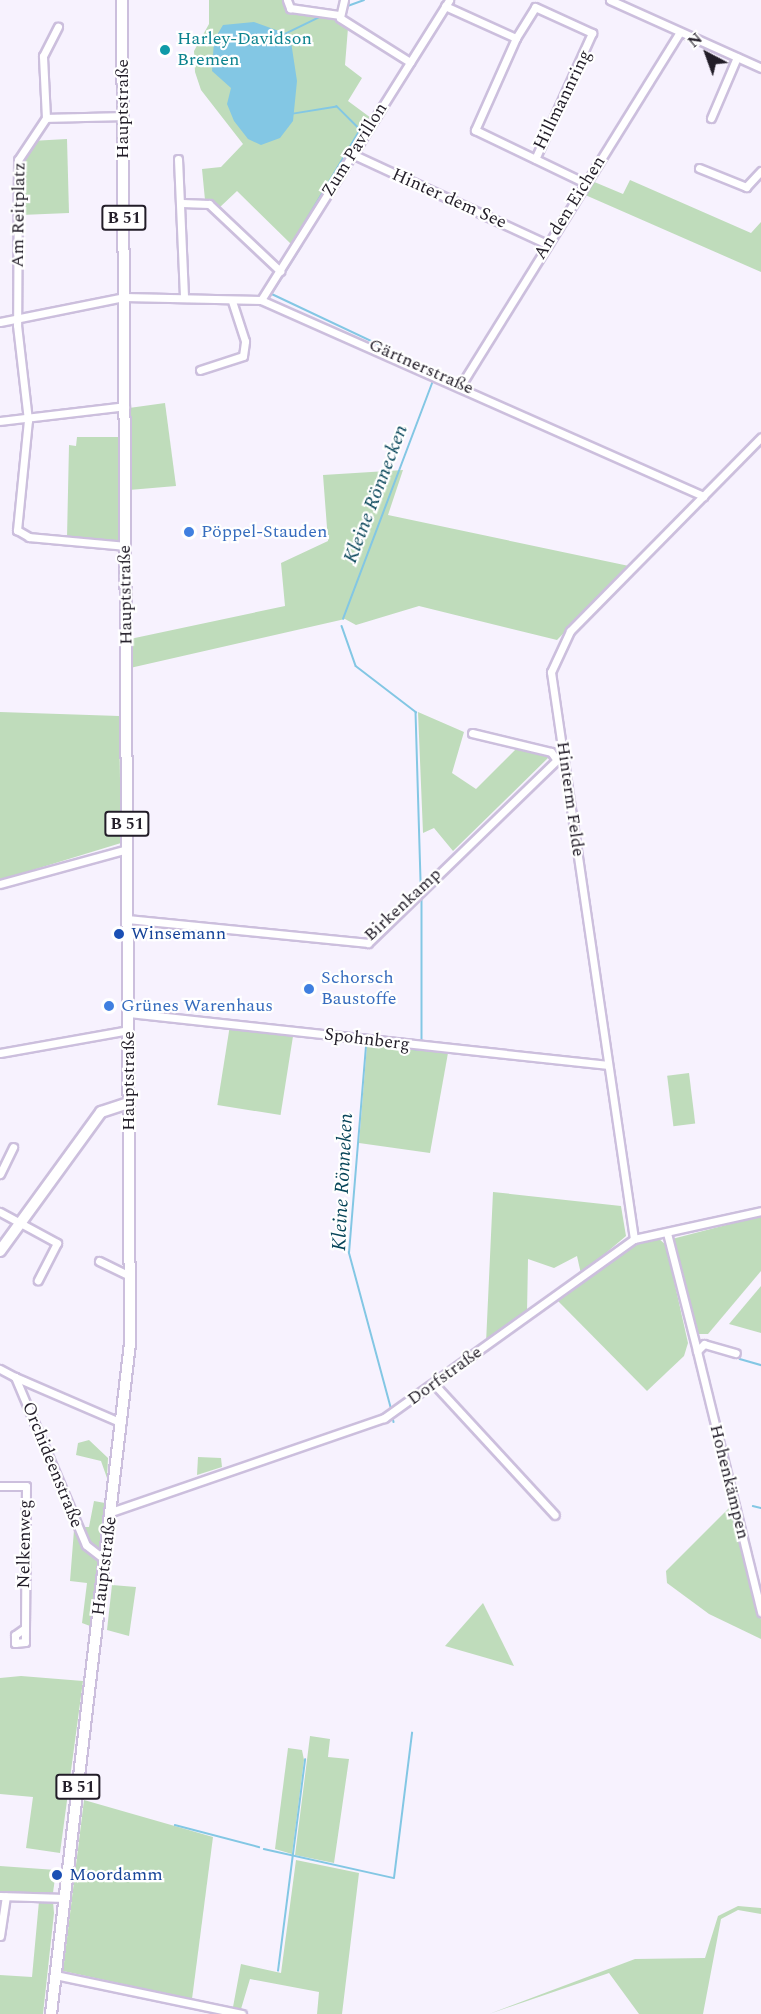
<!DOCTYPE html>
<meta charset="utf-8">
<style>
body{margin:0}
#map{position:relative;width:761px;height:2014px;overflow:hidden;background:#f7f2fe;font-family:Spectral,serif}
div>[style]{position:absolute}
.green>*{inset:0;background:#bfdcbb;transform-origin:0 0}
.water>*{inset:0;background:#83c7e4}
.stream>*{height:1.5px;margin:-0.75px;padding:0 0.75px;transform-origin:0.75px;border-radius:0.75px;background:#83c7e4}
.roads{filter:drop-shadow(2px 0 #ccbfdd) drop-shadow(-2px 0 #ccbfdd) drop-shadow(0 2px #ccbfdd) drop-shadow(0 -2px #ccbfdd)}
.street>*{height:7px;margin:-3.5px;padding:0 3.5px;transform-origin:3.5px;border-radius:3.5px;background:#fff}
.secondary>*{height:10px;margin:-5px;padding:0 5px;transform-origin:5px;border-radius:5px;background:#fff}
.primary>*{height:10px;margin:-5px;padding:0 5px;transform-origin:5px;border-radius:5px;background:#fff}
.dots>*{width:16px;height:16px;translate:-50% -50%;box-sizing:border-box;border:3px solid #fff;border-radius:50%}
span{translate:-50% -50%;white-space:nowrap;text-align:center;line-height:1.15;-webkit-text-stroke:4.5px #fff;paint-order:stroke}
.shield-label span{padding:2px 4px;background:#fff;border:2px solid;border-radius:4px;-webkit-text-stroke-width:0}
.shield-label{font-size:16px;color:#221d28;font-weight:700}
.culture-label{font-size:18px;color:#0d838f}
.left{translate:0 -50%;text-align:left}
.street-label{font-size:18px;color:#221d28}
.shop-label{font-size:18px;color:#366cbe}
.transit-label{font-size:18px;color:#164399}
.water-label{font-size:20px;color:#074559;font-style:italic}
.north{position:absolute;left:677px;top:24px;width:60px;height:60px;-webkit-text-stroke:4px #fff;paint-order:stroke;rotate:319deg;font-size:16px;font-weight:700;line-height:24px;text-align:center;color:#221d28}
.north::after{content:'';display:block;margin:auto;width:21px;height:27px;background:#221d28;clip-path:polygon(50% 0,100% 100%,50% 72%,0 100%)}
</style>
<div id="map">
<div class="green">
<div style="clip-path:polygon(209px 0,284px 0,285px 8px,330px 16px,348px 28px,345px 65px,362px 78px,348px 101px,371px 118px,292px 245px,237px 191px,219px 208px,205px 200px,202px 169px,221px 167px,243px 144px,201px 90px,195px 72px,194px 51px,209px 24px)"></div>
<div style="clip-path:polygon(67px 139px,69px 213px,21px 215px,20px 159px,31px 141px)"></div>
<div style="clip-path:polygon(630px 180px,751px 233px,761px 222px,761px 272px,583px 194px,592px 181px,623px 194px)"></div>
<div style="clip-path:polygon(165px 403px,176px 486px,129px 490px,129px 408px)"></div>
<div style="clip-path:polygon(77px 437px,118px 437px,118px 542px,67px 538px,69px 445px,76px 446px)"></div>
<div style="clip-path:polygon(403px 470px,388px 515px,629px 566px,557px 640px,419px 606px,356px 625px,345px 619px,130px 668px,130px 639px,285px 606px,281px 563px,328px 541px,323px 475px)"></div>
<div style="clip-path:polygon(0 712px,119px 716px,121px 843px,0 880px)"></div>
<div style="clip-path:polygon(418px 712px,464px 732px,452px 773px,476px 789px,519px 746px,549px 757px,453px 851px,434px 828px,423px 833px)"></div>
<div style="left:230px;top:1025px;width:64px;height:81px;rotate:9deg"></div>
<div style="clip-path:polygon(367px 1045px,448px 1053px,430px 1153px,359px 1143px)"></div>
<div style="left:689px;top:1073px;width:51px;height:22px;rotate:83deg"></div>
<div style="clip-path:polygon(493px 1192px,621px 1206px,626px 1236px,581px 1274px,577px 1256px,554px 1268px,528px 1259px,527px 1313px,486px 1343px)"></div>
<div style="clip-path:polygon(761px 1216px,761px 1271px,708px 1334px,698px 1334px,672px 1239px)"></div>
<div style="clip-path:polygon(658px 1238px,666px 1245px,688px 1343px,684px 1356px,647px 1391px,557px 1300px,636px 1243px)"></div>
<div style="clip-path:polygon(761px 1286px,761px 1333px,729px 1324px)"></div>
<div style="clip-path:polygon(89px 1440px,108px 1458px,107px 1478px,101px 1461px,76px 1455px,78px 1443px)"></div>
<div style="clip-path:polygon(198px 1457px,221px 1458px,222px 1467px,197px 1475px)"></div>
<div style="clip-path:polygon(94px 1501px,105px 1503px,99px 1555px,80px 1527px,89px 1527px)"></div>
<div style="clip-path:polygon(733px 1504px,761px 1620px,761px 1639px,709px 1614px,667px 1583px,666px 1571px)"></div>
<div style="clip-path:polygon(74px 1530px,84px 1550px,98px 1560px,90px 1626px,82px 1623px,87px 1583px,70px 1581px)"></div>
<div style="clip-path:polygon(112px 1585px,136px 1587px,129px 1636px,107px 1630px)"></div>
<div style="clip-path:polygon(483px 1603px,514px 1666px,445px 1646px)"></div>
<div style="clip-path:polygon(21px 1676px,83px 1681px,60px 1853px,26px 1848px,33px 1797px,0 1794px,0 1678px)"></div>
<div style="clip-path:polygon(310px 1736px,330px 1739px,328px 1757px,349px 1759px,334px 1863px,295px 1855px)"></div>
<div style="clip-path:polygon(288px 1748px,302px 1750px,304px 1760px,292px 1854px,275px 1849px)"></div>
<div style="clip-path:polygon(84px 1800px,213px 1837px,192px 1999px,63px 1971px)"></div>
<div style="clip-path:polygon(296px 1860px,359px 1873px,342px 2014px,317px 2014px,319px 1992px,250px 1979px,241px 2009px,233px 2007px,241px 1964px,281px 1973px)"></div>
<div style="clip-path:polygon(0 1866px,56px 1870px,53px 1893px,0 1893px)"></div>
<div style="clip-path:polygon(39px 1901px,53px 1901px,54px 1913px,43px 2014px,0 2014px,0 1975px,32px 1977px)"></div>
<div style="clip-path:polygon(738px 1906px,761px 1908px,761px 1914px,738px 1910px,721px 1919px,703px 2014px,639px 2014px,609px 1973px,489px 2014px,635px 1959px,705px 1958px,718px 1916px)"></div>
</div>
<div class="water">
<div style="clip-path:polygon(254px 22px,290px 35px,297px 81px,293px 121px,280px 138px,261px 145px,248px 139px,234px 121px,227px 104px,231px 88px,212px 71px,214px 40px,223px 25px)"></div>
</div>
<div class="stream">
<div style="left:345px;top:7px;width:20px;rotate:-20deg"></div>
<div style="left:285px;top:34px;width:39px;rotate:-26deg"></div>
<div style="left:294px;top:241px;width:129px;rotate:-59.3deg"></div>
<div style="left:360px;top:130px;width:33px;rotate:-135deg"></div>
<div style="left:337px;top:107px;width:44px;rotate:170.8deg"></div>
<div style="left:302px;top:246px;width:57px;rotate:122deg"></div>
<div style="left:272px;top:294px;width:183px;rotate:25.3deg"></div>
<div style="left:343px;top:619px;width:254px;rotate:-69.3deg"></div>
<div style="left:342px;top:626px;width:42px;rotate:70.7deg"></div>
<div style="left:356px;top:666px;width:76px;rotate:37.5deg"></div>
<div style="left:416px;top:712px;width:173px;rotate:88.3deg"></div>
<div style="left:422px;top:897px;width:144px;rotate:90deg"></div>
<div style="left:740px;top:1359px;width:22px;rotate:16deg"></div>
<div style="left:391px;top:1409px;width:162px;rotate:-105.1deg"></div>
<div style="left:349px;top:1253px;width:210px;rotate:-85.3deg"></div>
<div style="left:366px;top:1044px;width:56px;rotate:6.1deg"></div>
<div style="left:393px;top:1418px;width:4px;rotate:76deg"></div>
<div style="left:753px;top:1506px;width:8px;rotate:14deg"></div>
<div style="left:175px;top:1825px;width:87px;rotate:14.7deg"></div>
<div style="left:264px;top:1849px;width:133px;rotate:12.6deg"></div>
<div style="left:394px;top:1878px;width:146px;rotate:-82.9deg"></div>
<div style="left:278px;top:1971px;width:213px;rotate:-82.7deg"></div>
</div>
<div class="roads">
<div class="street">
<div style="left:287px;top:0;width:9px;rotate:69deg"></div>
<div style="left:290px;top:8px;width:49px;rotate:8.1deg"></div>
<div style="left:344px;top:0;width:18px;rotate:103deg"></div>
<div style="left:340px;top:18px;width:83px;rotate:32.2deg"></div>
<div style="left:610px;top:0;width:166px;rotate:24.2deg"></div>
<div style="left:445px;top:6px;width:78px;rotate:24.3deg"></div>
<div style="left:516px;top:38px;width:101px;rotate:114deg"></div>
<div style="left:475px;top:130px;width:122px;rotate:25.7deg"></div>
<div style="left:516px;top:38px;width:36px;rotate:-58deg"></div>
<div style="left:535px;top:7px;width:63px;rotate:24.5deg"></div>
<div style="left:592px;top:33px;width:138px;rotate:114.3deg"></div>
<div style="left:46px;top:118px;width:50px;rotate:123.7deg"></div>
<div style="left:18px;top:160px;width:165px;rotate:90.3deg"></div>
<div style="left:17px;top:325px;width:96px;rotate:83.4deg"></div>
<div style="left:28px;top:420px;width:111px;rotate:95.7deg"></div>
<div style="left:17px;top:530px;width:14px;rotate:30deg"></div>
<div style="left:29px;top:537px;width:97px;rotate:5.3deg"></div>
<div style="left:46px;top:118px;width:62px;rotate:-92.8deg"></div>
<div style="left:43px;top:56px;width:33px;rotate:-63deg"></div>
<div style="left:46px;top:118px;width:77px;rotate:-1.5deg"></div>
<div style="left:711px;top:118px;width:66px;rotate:-66.9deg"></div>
<div style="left:352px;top:154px;width:215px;rotate:24.8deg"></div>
<div style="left:178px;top:159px;width:139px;rotate:87.5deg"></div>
<div style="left:699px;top:168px;width:51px;rotate:22deg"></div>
<div style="left:746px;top:187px;width:22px;rotate:-47deg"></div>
<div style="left:182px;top:203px;width:27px;rotate:2deg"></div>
<div style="left:209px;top:204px;width:98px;rotate:43.3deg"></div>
<div style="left:261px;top:300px;width:354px;rotate:-57.9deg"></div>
<div style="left:0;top:322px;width:126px;rotate:-11.4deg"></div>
<div style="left:124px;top:297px;width:137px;rotate:1.3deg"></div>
<div style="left:261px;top:300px;width:484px;rotate:23.9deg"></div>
<div style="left:200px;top:370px;width:45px;rotate:-18deg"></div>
<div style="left:243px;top:356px;width:15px;rotate:-82deg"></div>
<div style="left:245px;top:341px;width:42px;rotate:-108deg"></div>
<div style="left:461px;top:385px;width:415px;rotate:-58.2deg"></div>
<div style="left:0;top:421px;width:126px;rotate:-6.8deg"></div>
<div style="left:472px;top:733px;width:81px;rotate:13.5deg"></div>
<div style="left:551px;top:752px;width:9px;rotate:54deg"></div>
<div style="left:0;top:884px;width:132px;rotate:-15.4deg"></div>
<div style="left:128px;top:919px;width:241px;rotate:5.7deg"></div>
<div style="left:368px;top:943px;width:272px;rotate:-44.1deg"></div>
<div style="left:129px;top:1013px;width:480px;rotate:6.2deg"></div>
<div style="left:0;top:1053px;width:131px;rotate:-10.1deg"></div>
<div style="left:0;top:1174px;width:30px;rotate:-64deg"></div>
<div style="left:0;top:1212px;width:65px;rotate:28.5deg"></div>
<div style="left:57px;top:1243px;width:42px;rotate:117.2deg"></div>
<div style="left:667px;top:1233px;width:122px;rotate:75.7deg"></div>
<div style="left:697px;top:1351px;width:10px;rotate:-45deg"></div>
<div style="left:704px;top:1344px;width:33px;rotate:16deg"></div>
<div style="left:634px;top:1239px;width:573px;rotate:-98.33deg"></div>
<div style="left:551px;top:672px;width:45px;rotate:-65.1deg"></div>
<div style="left:570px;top:631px;width:272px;rotate:-45.4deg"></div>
<div style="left:99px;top:1261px;width:34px;rotate:26deg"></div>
<div style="left:697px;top:1351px;width:269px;rotate:76.2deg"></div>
<div style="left:0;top:1369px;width:17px;rotate:28deg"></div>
<div style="left:15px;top:1377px;width:182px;rotate:67.1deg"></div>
<div style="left:86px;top:1545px;width:24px;rotate:38deg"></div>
<div style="left:15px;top:1377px;width:116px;rotate:23.3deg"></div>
<div style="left:434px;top:1384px;width:178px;rotate:47.3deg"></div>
<div style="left:0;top:1486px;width:26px"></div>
<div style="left:26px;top:1486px;width:156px;rotate:90.4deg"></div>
<div style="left:25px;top:1642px;width:10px;rotate:174deg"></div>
<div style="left:15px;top:1643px;width:8px;rotate:-90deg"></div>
<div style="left:15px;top:1635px;width:12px;rotate:-35deg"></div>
<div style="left:111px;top:1512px;width:289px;rotate:-19deg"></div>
<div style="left:384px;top:1418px;width:307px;rotate:-35.6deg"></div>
<div style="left:634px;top:1239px;width:130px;rotate:-12.4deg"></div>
<div style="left:0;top:1896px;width:65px;rotate:1.8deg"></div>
<div style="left:0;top:1936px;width:40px;rotate:-81.5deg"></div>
<div style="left:55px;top:1975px;width:191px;rotate:11.8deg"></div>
</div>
<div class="secondary">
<div style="left:0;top:1251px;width:172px;rotate:-54deg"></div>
<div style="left:101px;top:1112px;width:28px;rotate:-18deg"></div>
</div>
<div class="primary">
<div style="left:51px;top:2014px;width:675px;rotate:-83.28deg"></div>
<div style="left:130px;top:1344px;width:1344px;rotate:-90.34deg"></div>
</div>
</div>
<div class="dots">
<div style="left:165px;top:50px;background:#0f9aa8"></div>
<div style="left:189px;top:532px;background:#3f7fe0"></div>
<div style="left:119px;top:934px;background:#1a4fb4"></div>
<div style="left:309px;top:989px;background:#3f7fe0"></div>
<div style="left:109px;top:1006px;background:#3f7fe0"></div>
<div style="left:57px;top:1875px;background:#1a4fb4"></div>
</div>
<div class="shield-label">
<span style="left:124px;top:218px">B 51</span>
<span style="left:127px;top:824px">B 51</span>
<span style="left:78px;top:1787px">B 51</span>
</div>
<div class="culture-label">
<span class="left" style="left:177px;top:50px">Harley-Davidson<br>Bremen</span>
</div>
<div class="street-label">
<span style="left:563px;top:100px;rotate:-64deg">Hillmannring</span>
<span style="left:123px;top:109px;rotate:-90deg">Hauptstraße</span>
<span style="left:355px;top:150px;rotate:-58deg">Zum Pavillon</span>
<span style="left:449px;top:199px;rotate:24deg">Hinter dem See</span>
<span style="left:570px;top:208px;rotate:-58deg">An den Eichen</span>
<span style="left:19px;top:215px;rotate:-89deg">Am Reitplatz</span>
<span style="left:421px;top:367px;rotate:24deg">Gärtnerstraße</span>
<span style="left:126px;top:595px;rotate:-91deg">Hauptstraße</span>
<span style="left:570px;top:799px;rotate:82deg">Hinterm Felde</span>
<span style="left:403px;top:905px;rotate:-43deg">Birkenkamp</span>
<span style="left:367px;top:1040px;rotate:7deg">Spohnberg</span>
<span style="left:129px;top:1081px;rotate:-90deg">Hauptstraße</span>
<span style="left:445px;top:1376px;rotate:-36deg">Dorfstraße</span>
<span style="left:52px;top:1465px;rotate:68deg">Orchideenstraße</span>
<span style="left:729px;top:1482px;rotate:76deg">Hohenkämpen</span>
<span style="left:25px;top:1544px;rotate:-89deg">Nelkenweg</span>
<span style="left:105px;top:1566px;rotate:-83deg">Hauptstraße</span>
</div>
<div class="shop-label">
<span class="left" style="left:201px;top:532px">Pöppel-Stauden</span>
<span class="left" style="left:321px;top:989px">Schorsch<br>Baustoffe</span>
<span class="left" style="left:121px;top:1006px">Grünes Warenhaus</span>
</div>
<div class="transit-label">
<span class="left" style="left:131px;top:934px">Winsemann</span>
<span class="left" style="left:69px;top:1875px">Moordamm</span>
</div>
<div class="water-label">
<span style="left:376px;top:494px;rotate:-69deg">Kleine Rönnecken</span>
<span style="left:343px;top:1182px;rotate:-87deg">Kleine Rönneken</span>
</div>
<div class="north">N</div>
</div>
